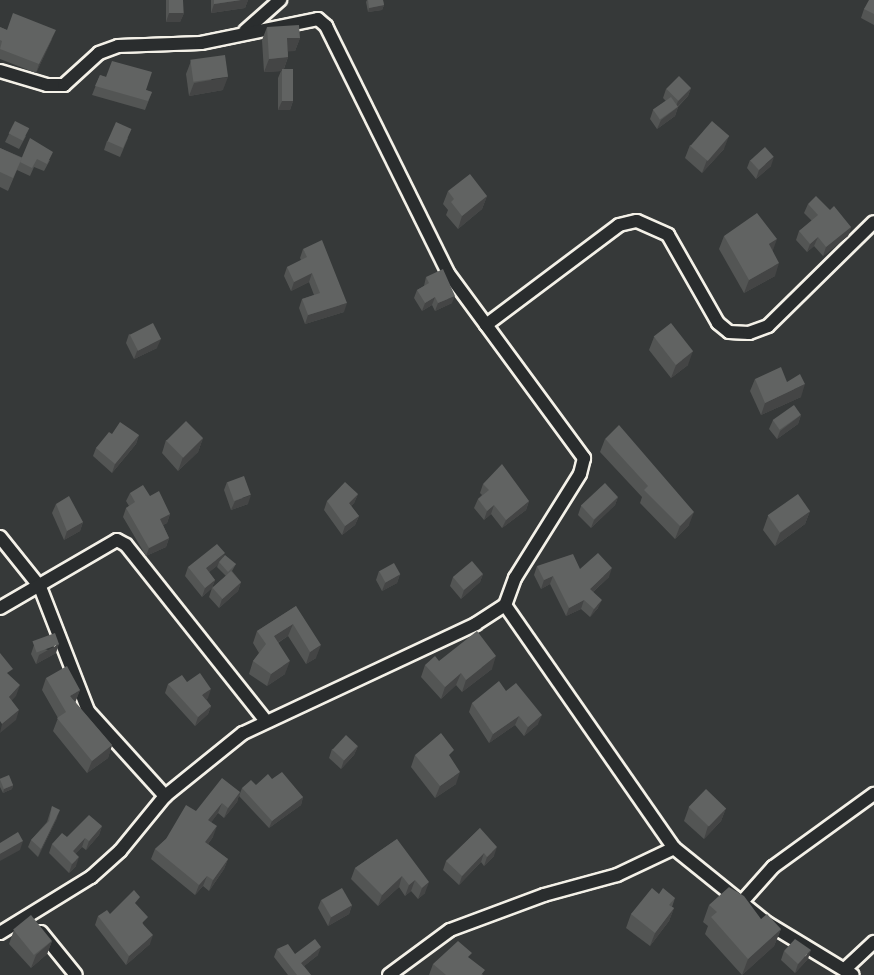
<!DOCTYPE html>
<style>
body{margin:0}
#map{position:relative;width:874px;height:975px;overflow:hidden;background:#363939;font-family:"Comic Neue",sans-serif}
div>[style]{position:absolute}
.roads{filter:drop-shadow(2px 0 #f4f1e8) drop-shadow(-2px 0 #f4f1e8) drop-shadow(0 2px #f4f1e8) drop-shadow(0 -2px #f4f1e8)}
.street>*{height:12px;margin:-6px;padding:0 6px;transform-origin:6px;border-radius:6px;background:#2a2d2e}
.wall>*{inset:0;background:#535554}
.shaded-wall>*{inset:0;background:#444545}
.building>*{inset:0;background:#616362;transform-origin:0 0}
span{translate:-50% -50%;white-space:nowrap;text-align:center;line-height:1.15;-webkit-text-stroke:5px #2a2d2e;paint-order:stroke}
</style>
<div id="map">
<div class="roads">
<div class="street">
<div style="left:245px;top:31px;width:47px;rotate:-41.5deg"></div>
<div style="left:0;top:71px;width:49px;rotate:16.6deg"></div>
<div style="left:47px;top:85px;width:17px"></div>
<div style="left:64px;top:85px;width:47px;rotate:-42.4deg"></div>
<div style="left:99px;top:53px;width:20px;rotate:-20deg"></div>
<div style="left:118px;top:46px;width:83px;rotate:-2.1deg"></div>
<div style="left:201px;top:43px;width:119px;rotate:-11.6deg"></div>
<div style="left:318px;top:19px;width:11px;rotate:41deg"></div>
<div style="left:326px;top:26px;width:275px;rotate:63.7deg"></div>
<div style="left:448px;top:273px;width:230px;rotate:53.7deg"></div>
<div style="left:584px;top:458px;width:16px;rotate:104deg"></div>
<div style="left:580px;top:474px;width:123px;rotate:122deg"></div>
<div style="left:515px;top:578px;width:29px;rotate:110deg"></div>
<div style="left:505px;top:605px;width:35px;rotate:147deg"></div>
<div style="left:476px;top:624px;width:257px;rotate:154.9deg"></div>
<div style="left:243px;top:733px;width:100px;rotate:141.1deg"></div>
<div style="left:165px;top:796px;width:71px;rotate:129.3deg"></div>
<div style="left:120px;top:851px;width:39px;rotate:138deg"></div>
<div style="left:91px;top:877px;width:107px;rotate:148.4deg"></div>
<div style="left:486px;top:325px;width:166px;rotate:-36.9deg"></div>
<div style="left:619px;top:225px;width:18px;rotate:-13deg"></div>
<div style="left:637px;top:221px;width:34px;rotate:24deg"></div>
<div style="left:668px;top:235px;width:101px;rotate:60.4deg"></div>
<div style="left:718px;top:323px;width:14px;rotate:39deg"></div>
<div style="left:729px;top:332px;width:20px;rotate:3deg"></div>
<div style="left:749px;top:333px;width:20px;rotate:-20deg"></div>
<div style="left:768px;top:326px;width:148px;rotate:-44.5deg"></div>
<div style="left:0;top:537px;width:64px;rotate:51.3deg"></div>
<div style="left:40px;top:587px;width:133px;rotate:68.8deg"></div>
<div style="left:88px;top:711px;width:115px;rotate:47.8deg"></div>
<div style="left:505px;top:605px;width:296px;rotate:55.2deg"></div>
<div style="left:674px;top:848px;width:119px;rotate:38.9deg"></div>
<div style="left:767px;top:923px;width:100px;rotate:31.2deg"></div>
<div style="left:0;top:608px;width:135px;rotate:-30.2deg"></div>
<div style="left:117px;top:540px;width:10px;rotate:29deg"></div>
<div style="left:126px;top:545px;width:223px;rotate:51.5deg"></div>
<div style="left:740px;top:904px;width:50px;rotate:-48.3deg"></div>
<div style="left:773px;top:867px;width:125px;rotate:-35.9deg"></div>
<div style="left:41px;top:932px;width:55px;rotate:50.9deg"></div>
<div style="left:845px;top:969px;width:40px;rotate:-43deg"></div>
<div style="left:389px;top:975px;width:76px;rotate:-36.4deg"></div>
<div style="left:450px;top:930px;width:100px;rotate:-20.4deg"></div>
<div style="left:544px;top:895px;width:76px;rotate:-15.3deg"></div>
<div style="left:617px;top:875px;width:63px;rotate:-25.3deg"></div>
</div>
</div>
<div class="wall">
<div style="clip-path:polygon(166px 0,183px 0,184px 13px,180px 22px,166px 22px)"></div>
<div style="clip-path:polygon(211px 0,248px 0,245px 8px,211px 13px)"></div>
<div style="clip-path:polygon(367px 0,383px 0,384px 5px,382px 10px,368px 12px,366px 2px)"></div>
<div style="clip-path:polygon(874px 0,874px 25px,861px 18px,864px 9px)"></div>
<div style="clip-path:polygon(0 27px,7px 30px,52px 39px,36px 73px,0 59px)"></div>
<div style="clip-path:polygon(267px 27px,300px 38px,295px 51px,288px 51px,288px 57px,284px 69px,293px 101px,290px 110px,278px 110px,278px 78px,281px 71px,264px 72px,262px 40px)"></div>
<div style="clip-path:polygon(191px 61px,223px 90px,189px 96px,186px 74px)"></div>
<div style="clip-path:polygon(100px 75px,152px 92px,145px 110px,92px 95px)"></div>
<div style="clip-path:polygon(691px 88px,688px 96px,678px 107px,675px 116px,657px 129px,650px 119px,653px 110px,666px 101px,663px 98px,666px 89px)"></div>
<div style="clip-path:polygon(9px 134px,26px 136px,19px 149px,5px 142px)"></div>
<div style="clip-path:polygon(128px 138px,120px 157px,104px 150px,107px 141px)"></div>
<div style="clip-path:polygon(690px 145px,724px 149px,702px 173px,685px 158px)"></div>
<div style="clip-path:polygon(0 148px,21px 157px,50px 160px,44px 171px,34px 167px,30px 176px,17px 170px,8px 191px,0 187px)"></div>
<div style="clip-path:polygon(750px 160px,771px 166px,756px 179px,747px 168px)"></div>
<div style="clip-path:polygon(448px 191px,487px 196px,482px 209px,458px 229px,446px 215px,448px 210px,443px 204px)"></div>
<div style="clip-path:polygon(808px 204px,830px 210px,851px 227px,848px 236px,823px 256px,814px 246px,807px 252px,796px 240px,799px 231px,812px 221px,804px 213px)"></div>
<div style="clip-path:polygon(724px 236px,773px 251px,775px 276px,744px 293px,719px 249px)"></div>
<div style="clip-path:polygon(303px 249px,344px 312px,305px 324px,299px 308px,302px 299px,314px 295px,309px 282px,291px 291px,284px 276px,287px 267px,301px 260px,300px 258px)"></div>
<div style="clip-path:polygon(426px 277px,452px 303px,435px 311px,432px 305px,422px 311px,414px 298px,417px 290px,424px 286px)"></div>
<div style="clip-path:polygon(129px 334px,157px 348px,134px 359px,126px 343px)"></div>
<div style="clip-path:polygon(654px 337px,688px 365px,671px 378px,649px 350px)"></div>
<div style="clip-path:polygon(755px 379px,787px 382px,801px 397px,761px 415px,750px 391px)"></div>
<div style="clip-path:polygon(801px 415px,798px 424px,777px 439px,769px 429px,773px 420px)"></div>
<div style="clip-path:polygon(112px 434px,139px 435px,136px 444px,112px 473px,93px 456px,96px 448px)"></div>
<div style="clip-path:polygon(203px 438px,198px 452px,178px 471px,162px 453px,166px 440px)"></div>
<div style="clip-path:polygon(605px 439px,689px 525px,675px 539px,640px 503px,642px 497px,600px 452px)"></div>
<div style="clip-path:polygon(227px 482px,248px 504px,231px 510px,224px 490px)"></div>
<div style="clip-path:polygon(483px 484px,529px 501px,526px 510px,502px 528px,491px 514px,484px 520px,474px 508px,478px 499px,482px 495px,480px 493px)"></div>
<div style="clip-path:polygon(130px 493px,150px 496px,170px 514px,167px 523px,163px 525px,169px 538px,166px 547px,146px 556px,123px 517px,126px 508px,129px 506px,126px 501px)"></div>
<div style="clip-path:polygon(358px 494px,354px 503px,351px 506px,359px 516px,355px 525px,342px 535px,324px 510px,327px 501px)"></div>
<div style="clip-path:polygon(618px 497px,615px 505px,591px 528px,578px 515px,581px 506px)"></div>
<div style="clip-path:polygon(56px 504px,83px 522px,80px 531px,64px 540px,52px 513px)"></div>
<div style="clip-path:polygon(810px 511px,805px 524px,775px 546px,763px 530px,768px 516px)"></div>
<div style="clip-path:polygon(223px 558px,236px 564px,232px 571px,241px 582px,238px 591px,219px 608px,209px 597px,212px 588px,226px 576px,217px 567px,218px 565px,209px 572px,215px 580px,212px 588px,202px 597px,185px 576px,188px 567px)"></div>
<div style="clip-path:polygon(537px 566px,580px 569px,609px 577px,593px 592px,598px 608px,590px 617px,581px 609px,566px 616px,550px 584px,541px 589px,534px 575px)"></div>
<div style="clip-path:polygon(379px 571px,400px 574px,397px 583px,382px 591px,376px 580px)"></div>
<div style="clip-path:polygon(483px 574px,480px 582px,461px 599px,450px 586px,453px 577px)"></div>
<div style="clip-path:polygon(296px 606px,316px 658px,306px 664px,288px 636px,278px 643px,285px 674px,267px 686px,249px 674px,253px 661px,259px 653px,253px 643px,257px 631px)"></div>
<div style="clip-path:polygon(34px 645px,56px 653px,36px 664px,31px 654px)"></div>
<div style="clip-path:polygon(439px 661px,492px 669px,462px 692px,456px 685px,441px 699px,421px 677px,425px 665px)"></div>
<div style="clip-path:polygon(46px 678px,80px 690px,75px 702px,112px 745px,108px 758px,87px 773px,53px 731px,58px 718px,42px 690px)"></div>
<div style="clip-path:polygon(187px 682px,208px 698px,206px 699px,211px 706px,208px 714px,195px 726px,165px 693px,168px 684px)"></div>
<div style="clip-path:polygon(506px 691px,538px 724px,524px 736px,515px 725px,489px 743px,469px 712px,472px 703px)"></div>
<div style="clip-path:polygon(358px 746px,354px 755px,341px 769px,329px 758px,332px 749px)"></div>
<div style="clip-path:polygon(415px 755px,451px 759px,456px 784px,435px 798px,411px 767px)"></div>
<div style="clip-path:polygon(0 779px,13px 785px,12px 789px,3px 793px,0 787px)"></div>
<div style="clip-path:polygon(272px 779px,303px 797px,301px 805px,269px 828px,239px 796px,242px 788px,256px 785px)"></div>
<div style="clip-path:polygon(240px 792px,237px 802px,224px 818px,218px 813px,211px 822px,213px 837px,208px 844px,228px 859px,224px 869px,209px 891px,203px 886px,195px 895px,151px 859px,155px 849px,196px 811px)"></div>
<div style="clip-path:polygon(52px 806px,57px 818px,38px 857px,28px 847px,31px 840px,47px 822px)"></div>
<div style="clip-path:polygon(689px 807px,726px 808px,721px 821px,704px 839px,684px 821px)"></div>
<div style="clip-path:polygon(102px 826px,99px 835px,86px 850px,82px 847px,76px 853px,76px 866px,69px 873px,49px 853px,52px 844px,67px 837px)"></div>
<div style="clip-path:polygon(480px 828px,494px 856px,484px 866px,481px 862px,459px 885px,443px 870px,446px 861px)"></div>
<div style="clip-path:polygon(397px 839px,425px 893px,418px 899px,411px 891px,405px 896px,399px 887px,378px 906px,351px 879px,355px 868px)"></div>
<div style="clip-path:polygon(659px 894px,675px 898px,672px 907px,674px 908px,669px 921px,650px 946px,626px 928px,631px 914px)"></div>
<div style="clip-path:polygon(321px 900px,352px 905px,349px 914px,328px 926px,318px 908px)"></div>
<div style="clip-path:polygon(709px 905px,781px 929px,774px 946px,742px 975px,705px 934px,708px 926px,703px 922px)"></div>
<div style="clip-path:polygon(137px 906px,150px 944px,126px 965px,95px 925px,98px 916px,110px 914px)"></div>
<div style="clip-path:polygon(14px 930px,52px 941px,47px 954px,31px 968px,9px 944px)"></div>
<div style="clip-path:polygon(277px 949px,295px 954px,318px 955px,304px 966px,311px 975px,288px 975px,274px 957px)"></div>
<div style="clip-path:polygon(784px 951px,808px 959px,795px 973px,781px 960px)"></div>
<div style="clip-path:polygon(470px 959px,483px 975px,429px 975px,433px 964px)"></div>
</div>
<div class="shaded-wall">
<div style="clip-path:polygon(241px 0,248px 0,245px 8px,211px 13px,214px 4px)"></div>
<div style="clip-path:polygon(384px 5px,382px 10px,368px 12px,369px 8px)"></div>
<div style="clip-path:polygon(169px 13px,184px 13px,180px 22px,166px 22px)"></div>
<div style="clip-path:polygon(56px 30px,52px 39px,36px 73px,39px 64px)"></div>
<div style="clip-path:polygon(287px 38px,300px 38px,295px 51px,282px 52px)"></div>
<div style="clip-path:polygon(288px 57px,283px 71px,264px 72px,269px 59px)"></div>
<div style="clip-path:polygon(228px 77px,223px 90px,189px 96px,194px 83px)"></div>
<div style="clip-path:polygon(691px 88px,688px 96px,675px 109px,678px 101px)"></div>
<div style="clip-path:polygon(282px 101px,293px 101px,290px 110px,278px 110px)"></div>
<div style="clip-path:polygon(678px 107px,675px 116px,657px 129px,661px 120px)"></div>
<div style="clip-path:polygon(729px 136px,724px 149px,702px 173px,707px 160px)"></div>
<div style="clip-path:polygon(774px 157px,771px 166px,756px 179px,759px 170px)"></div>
<div style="clip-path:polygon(487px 196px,482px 209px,458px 229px,462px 216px)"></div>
<div style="clip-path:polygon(851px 227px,848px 236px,823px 256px,826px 247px)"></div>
<div style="clip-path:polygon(818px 237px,814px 246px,807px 252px,810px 244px)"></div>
<div style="clip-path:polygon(777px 239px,772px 253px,769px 244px)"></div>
<div style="clip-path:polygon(779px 263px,775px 276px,744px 293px,749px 280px)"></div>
<div style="clip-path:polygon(312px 273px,309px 282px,291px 291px,294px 282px)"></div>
<div style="clip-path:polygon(455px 296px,452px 303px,435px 311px,438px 303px)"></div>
<div style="clip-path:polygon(435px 297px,432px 305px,422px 311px,425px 303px)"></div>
<div style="clip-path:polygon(347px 303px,344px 312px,305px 324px,308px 315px)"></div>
<div style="clip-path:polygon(161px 339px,157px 348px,134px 359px,137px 351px)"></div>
<div style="clip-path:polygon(693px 351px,688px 365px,671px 378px,676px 365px)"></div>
<div style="clip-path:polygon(805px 384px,801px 397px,761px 415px,765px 403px)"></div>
<div style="clip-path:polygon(801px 415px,798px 424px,777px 439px,780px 431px)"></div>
<div style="clip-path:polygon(139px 435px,136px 444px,112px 473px,115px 464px)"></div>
<div style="clip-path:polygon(203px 438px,198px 452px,178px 471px,183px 457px)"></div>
<div style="clip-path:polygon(358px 494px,354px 503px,346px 512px,349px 503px)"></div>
<div style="clip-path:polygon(251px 495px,248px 504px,231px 510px,235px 501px)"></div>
<div style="clip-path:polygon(618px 497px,615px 505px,591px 528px,594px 520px)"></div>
<div style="clip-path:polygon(529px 501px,526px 510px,502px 528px,506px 520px)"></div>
<div style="clip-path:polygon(494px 505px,491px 514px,484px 520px,487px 511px)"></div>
<div style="clip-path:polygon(810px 511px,805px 524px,775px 546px,780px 533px)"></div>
<div style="clip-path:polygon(694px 512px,689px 525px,675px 539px,680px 526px)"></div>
<div style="clip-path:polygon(170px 514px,167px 523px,157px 528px,160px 519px)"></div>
<div style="clip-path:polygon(359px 516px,355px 525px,342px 535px,345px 526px)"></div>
<div style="clip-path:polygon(83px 522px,80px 531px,64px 540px,67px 531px)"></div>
<div style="clip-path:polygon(169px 538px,166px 547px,146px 556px,149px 548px)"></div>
<div style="clip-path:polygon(225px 553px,221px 562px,219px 562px,218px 565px,203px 577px,206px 568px)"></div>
<div style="clip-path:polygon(612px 568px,609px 577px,587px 597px,590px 589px)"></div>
<div style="clip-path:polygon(400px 574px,397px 583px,382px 591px,385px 583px)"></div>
<div style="clip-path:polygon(483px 574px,480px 582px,461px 599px,464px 590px)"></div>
<div style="clip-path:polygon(553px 576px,550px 584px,541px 589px,544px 580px)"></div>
<div style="clip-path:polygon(215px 580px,212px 588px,202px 597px,205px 588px)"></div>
<div style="clip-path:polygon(241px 582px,238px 591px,219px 608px,222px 599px)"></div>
<div style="clip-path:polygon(584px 600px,581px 609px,566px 616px,569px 608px)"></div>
<div style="clip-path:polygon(602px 600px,598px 608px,590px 617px,594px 609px)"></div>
<div style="clip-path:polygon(293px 624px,288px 636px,269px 648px,274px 636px)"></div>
<div style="clip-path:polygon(59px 644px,56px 653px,36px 664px,39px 655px)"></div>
<div style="clip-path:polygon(321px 645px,316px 658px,306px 664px,310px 652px)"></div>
<div style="clip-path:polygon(496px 656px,492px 669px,462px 692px,466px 680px)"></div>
<div style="clip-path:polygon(290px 661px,285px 674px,267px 686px,271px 674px)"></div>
<div style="clip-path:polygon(461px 673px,456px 685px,441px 699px,445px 687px)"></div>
<div style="clip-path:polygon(20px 685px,16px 696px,5px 708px,9px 697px)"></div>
<div style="clip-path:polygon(211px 689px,208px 698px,199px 704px,202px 695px)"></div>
<div style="clip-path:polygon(80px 690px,75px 703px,70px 696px)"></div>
<div style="clip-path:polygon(211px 706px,208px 714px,195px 726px,198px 717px)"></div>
<div style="clip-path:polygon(19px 710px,16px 720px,0 733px,2px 724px)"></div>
<div style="clip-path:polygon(542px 715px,538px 724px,524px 736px,528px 727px)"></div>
<div style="clip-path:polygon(519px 716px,515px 725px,489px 743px,493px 734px)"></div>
<div style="clip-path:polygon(112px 745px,108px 758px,87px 773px,92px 761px)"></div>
<div style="clip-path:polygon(358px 746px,354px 755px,341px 769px,344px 760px)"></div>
<div style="clip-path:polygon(460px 772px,456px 784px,435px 798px,440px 786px)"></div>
<div style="clip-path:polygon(13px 785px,12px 789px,3px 793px,4px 789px)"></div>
<div style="clip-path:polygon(240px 792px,237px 802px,224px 818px,228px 808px)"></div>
<div style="clip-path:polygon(303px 797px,301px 805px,269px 828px,272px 821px)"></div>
<div style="clip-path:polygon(222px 803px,218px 813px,205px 831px,208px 820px)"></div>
<div style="clip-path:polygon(726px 808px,721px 821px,704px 839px,708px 826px)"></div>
<div style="clip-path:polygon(60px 810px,57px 818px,38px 857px,41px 849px)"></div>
<div style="clip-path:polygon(102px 826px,99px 835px,86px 850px,89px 841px)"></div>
<div style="clip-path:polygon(217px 826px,213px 837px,201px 853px,205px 842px)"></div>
<div style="clip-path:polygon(85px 838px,82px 847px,70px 860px,73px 851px)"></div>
<div style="clip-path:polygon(23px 841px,20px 850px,0 861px,0 854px)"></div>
<div style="clip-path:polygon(497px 847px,494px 856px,484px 866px,487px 857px)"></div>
<div style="clip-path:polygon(484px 853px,481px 862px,459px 885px,462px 876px)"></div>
<div style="clip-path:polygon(79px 857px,76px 866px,69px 873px,72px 864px)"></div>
<div style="clip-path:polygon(228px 859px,224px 869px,209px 891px,213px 880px)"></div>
<div style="clip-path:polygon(207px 876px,203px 886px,195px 895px,199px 885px)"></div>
<div style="clip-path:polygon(402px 876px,399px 887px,378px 906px,382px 895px)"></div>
<div style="clip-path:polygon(415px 880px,411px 891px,405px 896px,409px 885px)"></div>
<div style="clip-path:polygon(429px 882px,425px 893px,418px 899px,422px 888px)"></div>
<div style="clip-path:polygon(352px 905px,349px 914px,328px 926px,331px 917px)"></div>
<div style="clip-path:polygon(674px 908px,669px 921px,650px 946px,655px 933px)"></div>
<div style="clip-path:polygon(781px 929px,774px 946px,742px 975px,748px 959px)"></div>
<div style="clip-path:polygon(153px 935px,150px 944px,126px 965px,129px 956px)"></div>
<div style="clip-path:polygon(52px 941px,47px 954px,31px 968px,36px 955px)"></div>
<div style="clip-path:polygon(321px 947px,318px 955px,298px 971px,301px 963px)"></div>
<div style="clip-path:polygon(811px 950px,808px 959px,795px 973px,798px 964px)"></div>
</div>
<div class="building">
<div style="left:169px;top:0;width:14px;height:13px"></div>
<div style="clip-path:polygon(214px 0,241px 0,214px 4px)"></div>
<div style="clip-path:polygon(368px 0,383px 0,384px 5px,369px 8px)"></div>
<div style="clip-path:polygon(869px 0,874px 0,874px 14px,864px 9px)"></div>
<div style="clip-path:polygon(13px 13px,56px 30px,39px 64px,0 49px,2px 41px,0 40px,0 27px,7px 30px)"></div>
<div style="clip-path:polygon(299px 25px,300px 38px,287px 38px,288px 57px,269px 59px,267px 27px)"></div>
<div style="left:225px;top:55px;width:22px;height:35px;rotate:82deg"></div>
<div style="clip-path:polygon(112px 61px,152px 72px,146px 90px,152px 92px,148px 101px,95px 86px,100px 75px,106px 77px)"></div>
<div style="left:282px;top:69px;width:11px;height:32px"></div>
<div style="left:679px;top:76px;width:17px;height:18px;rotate:45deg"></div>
<div style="left:671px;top:97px;width:12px;height:22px;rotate:55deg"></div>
<div style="left:15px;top:121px;width:16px;height:14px;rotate:27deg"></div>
<div style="left:712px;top:121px;width:23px;height:33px;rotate:41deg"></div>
<div style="left:116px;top:122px;width:17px;height:21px;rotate:24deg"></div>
<div style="clip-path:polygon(30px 138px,53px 152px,47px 164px,37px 159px,32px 168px,20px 162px)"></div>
<div style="left:765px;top:147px;width:13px;height:20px;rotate:48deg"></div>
<div style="clip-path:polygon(0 148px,22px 158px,13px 178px,0 172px)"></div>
<div style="clip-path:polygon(470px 174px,487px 196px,462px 216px,451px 202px,454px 199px,448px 191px)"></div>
<div style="clip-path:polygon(816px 196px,830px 210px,834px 206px,851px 227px,826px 247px,818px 237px,810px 244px,799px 231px,818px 215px,808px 204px)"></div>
<div style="clip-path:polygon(757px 213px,777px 239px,769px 244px,779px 263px,749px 280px,724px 236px)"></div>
<div style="clip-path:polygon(322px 240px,347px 303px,308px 315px,302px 299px,320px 293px,312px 273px,294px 282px,287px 267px,307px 257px,303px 249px)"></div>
<div style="clip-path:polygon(443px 269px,455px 296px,438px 303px,435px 297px,425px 303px,417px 290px,429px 283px,426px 277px)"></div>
<div style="left:153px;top:323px;width:18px;height:26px;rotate:63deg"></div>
<div style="left:671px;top:323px;width:36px;height:22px;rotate:52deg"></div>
<div style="clip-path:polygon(781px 367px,787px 382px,800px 374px,805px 384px,765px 403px,755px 379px)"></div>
<div style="left:794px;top:405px;width:12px;height:26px;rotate:55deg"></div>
<div style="left:186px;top:421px;width:24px;height:28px;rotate:45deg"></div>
<div style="clip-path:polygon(120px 422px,139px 435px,115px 464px,96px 448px,109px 432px,112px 434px)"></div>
<div style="clip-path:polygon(619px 425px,694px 512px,680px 526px,644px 490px,648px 486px,605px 439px)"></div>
<div style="clip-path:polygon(502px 464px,529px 501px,506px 520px,494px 505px,487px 511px,478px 499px,489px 490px,483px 484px)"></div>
<div style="left:244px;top:476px;width:20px;height:18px;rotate:70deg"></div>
<div style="clip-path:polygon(345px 482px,358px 494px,349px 503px,359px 516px,345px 526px,327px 501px)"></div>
<div style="left:605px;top:483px;width:19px;height:33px;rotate:47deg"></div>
<div style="clip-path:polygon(143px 485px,150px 496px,159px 491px,170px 514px,160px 519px,169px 538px,149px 548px,126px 508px,135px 502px,130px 493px)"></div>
<div style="left:798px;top:494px;width:21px;height:37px;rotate:55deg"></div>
<div style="clip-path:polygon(69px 496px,83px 522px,67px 531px,56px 504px)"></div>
<div style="clip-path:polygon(217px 544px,225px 553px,206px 568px,215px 580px,205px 588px,188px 567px)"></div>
<div style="clip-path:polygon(598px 553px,612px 568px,590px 589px,602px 600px,594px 609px,584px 600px,569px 608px,553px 576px,544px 580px,537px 566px,573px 554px,580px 569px)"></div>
<div style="clip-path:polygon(225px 555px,236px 564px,228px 572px,219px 562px)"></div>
<div style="left:472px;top:561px;width:17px;height:25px;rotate:50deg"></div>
<div style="left:394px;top:563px;width:13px;height:17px;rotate:61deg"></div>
<div style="left:231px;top:571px;width:15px;height:25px;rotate:48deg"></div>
<div style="clip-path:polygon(296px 606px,321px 645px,310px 652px,293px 624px,274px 636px,290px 661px,271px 674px,253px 661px,266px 644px,257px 631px)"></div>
<div style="clip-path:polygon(477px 631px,496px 656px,466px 680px,461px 673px,445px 687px,425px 665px,435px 656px,439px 661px)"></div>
<div style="left:55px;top:633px;width:12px;height:24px;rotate:70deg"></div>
<div style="clip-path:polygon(0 653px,13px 669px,7px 673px,20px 685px,9px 697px,19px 710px,2px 724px,0 721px)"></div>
<div style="clip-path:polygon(67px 666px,80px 690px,70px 696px,112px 745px,92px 761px,57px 718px,66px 712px,46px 678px)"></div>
<div style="clip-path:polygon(200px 673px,211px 689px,202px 695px,211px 706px,198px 717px,168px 684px,182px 675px,187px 682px)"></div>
<div style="clip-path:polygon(499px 681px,506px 691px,516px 683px,542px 715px,528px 727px,519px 716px,493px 734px,472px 703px)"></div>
<div style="clip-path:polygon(441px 733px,454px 750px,449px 755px,460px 772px,440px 786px,415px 755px)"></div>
<div style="left:346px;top:735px;width:16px;height:20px;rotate:43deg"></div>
<div style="clip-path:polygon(282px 772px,303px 797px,272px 821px,242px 788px,251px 780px,256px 785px,268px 774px,272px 779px)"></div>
<div style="left:9px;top:775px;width:11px;height:10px;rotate:68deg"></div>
<div style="clip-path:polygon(222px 778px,240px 792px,228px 808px,222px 803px,208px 820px,217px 826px,205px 842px,228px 859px,213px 880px,207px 876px,199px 885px,155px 849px,166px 839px,186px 805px,196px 811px)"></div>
<div style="left:706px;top:789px;width:28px;height:25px;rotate:44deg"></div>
<div style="clip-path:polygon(52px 806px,60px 810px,41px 849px,31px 840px,49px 821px)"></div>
<div style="clip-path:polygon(89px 815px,102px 826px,89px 841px,85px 838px,73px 851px,79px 857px,72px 864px,52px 844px,62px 833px,67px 837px)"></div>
<div style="clip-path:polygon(480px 828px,497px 847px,487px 857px,484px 853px,462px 876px,446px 861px)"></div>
<div style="clip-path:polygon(18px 832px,23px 841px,0 854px,0 843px)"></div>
<div style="clip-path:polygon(397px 839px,429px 882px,422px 888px,415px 880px,409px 885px,402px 876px,382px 895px,355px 868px)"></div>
<div style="clip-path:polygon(729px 887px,744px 896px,761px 919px,767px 914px,781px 929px,748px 959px,711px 917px,717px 912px,709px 905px)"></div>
<div style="left:342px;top:888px;width:20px;height:24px;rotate:60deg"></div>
<div style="clip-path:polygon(652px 888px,659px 894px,663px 888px,675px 898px,669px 905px,674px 908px,655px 933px,631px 914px)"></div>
<div style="clip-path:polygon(134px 890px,140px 897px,135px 903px,148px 917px,142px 923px,153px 935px,129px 956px,98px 916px,107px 910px,110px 914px)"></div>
<div style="left:31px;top:915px;width:33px;height:23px;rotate:51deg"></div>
<div style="clip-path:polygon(315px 939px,321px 947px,301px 963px,311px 975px,297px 975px,277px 949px,288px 944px,295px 954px)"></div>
<div style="clip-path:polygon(795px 939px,811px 950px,798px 964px,784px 951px)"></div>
<div style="clip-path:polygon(458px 941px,472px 953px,468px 957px,485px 970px,481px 975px,446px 975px,433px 964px)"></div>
</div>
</div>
